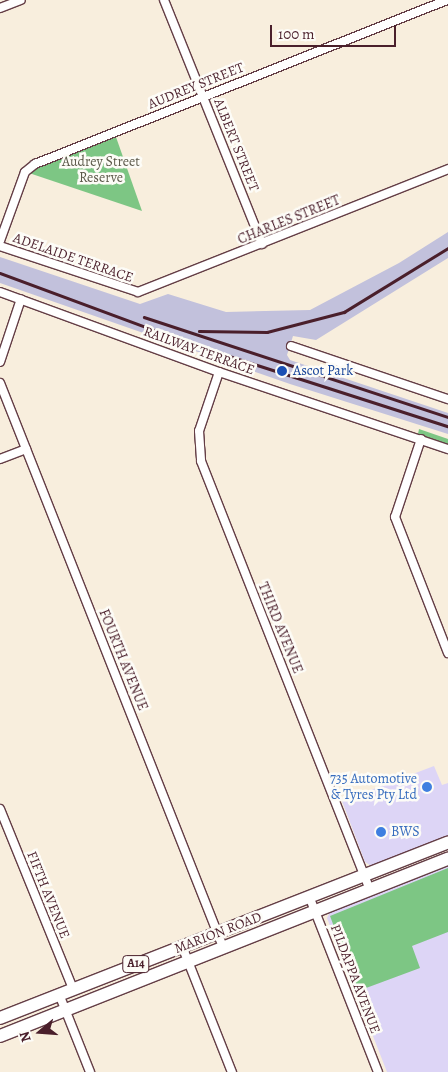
<!DOCTYPE html>
<style>
body{margin:0}
#map{position:relative;width:448px;height:1072px;overflow:hidden;background:#f8eedd;font-family:Alegreya,serif}
div>[style]{position:absolute}
.built>*{inset:0;background:#ddd5f6}
.industrial>*{inset:0;background:#c2c1dc}
.green>*{inset:0;background:#7dc684}
.roads{filter:drop-shadow(1px 0 #643e46) drop-shadow(-1px 0 #643e46) drop-shadow(0 1px #643e46) drop-shadow(0 -1px #643e46)}
.street>*{height:8px;margin:-4px;padding:0 4px;transform-origin:4px;border-radius:4px;background:#fff}
.primary>*{height:12px;margin:-6px;padding:0 6px;transform-origin:6px;border-radius:6px;background:#fff}
.rail>*{height:2.5px;margin:-1.25px;padding:0 1.25px;transform-origin:1.25px;border-radius:1.25px;background:#4a1f2b}
.dots>*{width:14px;height:14px;translate:-50% -50%;box-sizing:border-box;border:2px solid #fdfcf7;border-radius:50%}
span{translate:-50% -50%;white-space:nowrap;text-align:center;line-height:1.15;-webkit-text-stroke:5px #fdfcf7;paint-order:stroke}
.shield-label span{padding:1px 4px;background:#fdfcf7;border:1px solid;border-radius:4px;-webkit-text-stroke-width:0}
.shield-label{font-size:12px;color:#4a1f2b;font-weight:700}
.street-label{font-size:14px;color:#4a1f2b}
.park-label{font-size:14px;color:#5c594a}
.transit-label{font-size:14px;color:#164399}
.left{translate:0 -50%;text-align:left}
.shop-label{font-size:14px;color:#366cbe}
.right{translate:-100% -50%;text-align:right}
.north{position:absolute;left:15px;top:1007px;width:50px;height:50px;-webkit-text-stroke:4px #fdfcf7;paint-order:stroke;rotate:252deg;font-size:14px;font-weight:700;line-height:20px;text-align:center;color:#4a1f2b}
.north::after{content:'';display:block;margin:auto;width:18px;height:22px;background:#4a1f2b;clip-path:polygon(50% 0,100% 100%,50% 72%,0 100%)}
.scale{position:absolute;left:270px;top:25px;width:126px;height:22px;box-sizing:border-box;border:2px solid #4a1f2b;border-top:0;padding-left:6px;font-size:15px;line-height:18px;white-space:nowrap;color:#4a1f2b;-webkit-text-stroke:4px #fdfcf7;paint-order:stroke}
</style>
<div id="map">
<div class="built">
<div style="clip-path:polygon(434px 766px,442px 785px,448px 783px,448px 837px,373px 867px,365px 862px,342px 801px)"></div>
<div style="clip-path:polygon(448px 866px,448px 1072px,387px 1072px,327px 918px,330px 912px)"></div>
</div>
<div class="industrial">
<div style="clip-path:polygon(448px 232px,448px 258px,316px 340px,293px 336px,287px 355px,290px 360px,448px 413px,448px 434px,290px 384px,0 283px,0 257px,140px 304px,168px 294px,226px 312px,310px 310px,399px 263px)"></div>
</div>
<div class="green">
<div style="clip-path:polygon(116px 137px,142px 211px,29px 173px,36px 168px)"></div>
<div style="clip-path:polygon(419px 429px,448px 439px,448px 445px,418px 434px)"></div>
<div style="clip-path:polygon(448px 868px,448px 932px,412px 946px,420px 968px,358px 991px,330px 916px)"></div>
</div>
<div class="roads">
<div class="street">
<div style="left:164px;top:0;width:263px;rotate:68.1deg"></div>
<div style="left:0;top:8px;width:22px;rotate:-21deg"></div>
<div style="left:0;top:241px;width:73px;rotate:-70.1deg"></div>
<div style="left:25px;top:172px;width:13px;rotate:-39deg"></div>
<div style="left:35px;top:164px;width:444px;rotate:-21.7deg"></div>
<div style="left:0;top:246px;width:145px;rotate:18.4deg"></div>
<div style="left:138px;top:292px;width:334px;rotate:-21.6deg"></div>
<div style="left:0;top:292px;width:233px;rotate:20.1deg"></div>
<div style="left:219px;top:372px;width:242px;rotate:18.6deg"></div>
<div style="left:291px;top:346px;width:166px;rotate:18.7deg"></div>
<div style="left:0;top:362px;width:66px;rotate:-71.6deg"></div>
<div style="left:219px;top:372px;width:62px;rotate:108.7deg"></div>
<div style="left:199px;top:431px;width:30px;rotate:86deg"></div>
<div style="left:201px;top:461px;width:461px;rotate:68.5deg"></div>
<div style="left:0;top:383px;width:606px;rotate:68.43deg"></div>
<div style="left:421px;top:439px;width:82px;rotate:108.4deg"></div>
<div style="left:395px;top:517px;width:146px;rotate:68.7deg"></div>
<div style="left:0;top:459px;width:28px;rotate:-21deg"></div>
<div style="left:0;top:809px;width:194px;rotate:67.9deg"></div>
<div style="left:309px;top:896px;width:189px;rotate:68.6deg"></div>
<div style="left:182px;top:946px;width:136px;rotate:68.4deg"></div>
<div style="left:59px;top:994px;width:84px;rotate:68.3deg"></div>
</div>
<div class="primary">
<div style="left:0;top:1018px;width:481px;rotate:-21.4deg"></div>
<div style="left:0;top:1036px;width:482px;rotate:-21.6deg"></div>
</div>
</div>
<div class="rail">
<div style="left:0;top:273px;width:208px;rotate:20.3deg"></div>
<div style="left:195px;top:345px;width:266px;rotate:17.8deg"></div>
<div style="left:144px;top:317px;width:320px;rotate:18.2deg"></div>
<div style="left:199px;top:331px;width:68px;rotate:0.8deg"></div>
<div style="left:267px;top:332px;width:80px;rotate:-14.6deg"></div>
<div style="left:344px;top:312px;width:122px;rotate:-31.6deg"></div>
</div>
<div class="dots">
<div style="left:282px;top:371px;background:#1a4fb4"></div>
<div style="left:427px;top:787px;background:#3f7fe0"></div>
<div style="left:381px;top:832px;background:#3f7fe0"></div>
</div>
<div class="shield-label">
<span style="left:136px;top:964px">A14</span>
</div>
<div class="street-label">
<span style="left:196px;top:86px;rotate:-22deg">AUDREY STREET</span>
<span style="left:236px;top:145px;rotate:68deg">ALBERT STREET</span>
<span style="left:289px;top:220px;rotate:-22deg">CHARLES STREET</span>
<span style="left:73px;top:258px;rotate:19deg">ADELAIDE TERRACE</span>
<span style="left:199px;top:351px;rotate:20deg">RAILWAY TERRACE</span>
<span style="left:280px;top:628px;rotate:68deg">THIRD AVENUE</span>
<span style="left:123px;top:660px;rotate:68deg">FOURTH AVENUE</span>
<span style="left:48px;top:895px;rotate:68deg">FIFTH AVENUE</span>
<span style="left:218px;top:933px;rotate:-21deg">MARION ROAD</span>
<span style="left:355px;top:979px;rotate:69deg">PILDAPPA AVENUE</span>
</div>
<div class="park-label">
<span style="left:101px;top:170px">Audrey Street<br>Reserve</span>
</div>
<div class="transit-label">
<span class="left" style="left:293px;top:371px">Ascot Park</span>
</div>
<div class="shop-label">
<span class="right" style="left:417px;top:787px">735 Automotive<br>&amp; Tyres Pty Ltd</span>
<span class="left" style="left:391px;top:832px">BWS</span>
</div>
<div class="north">N</div>
<div class="scale">100 m</div>
</div>
